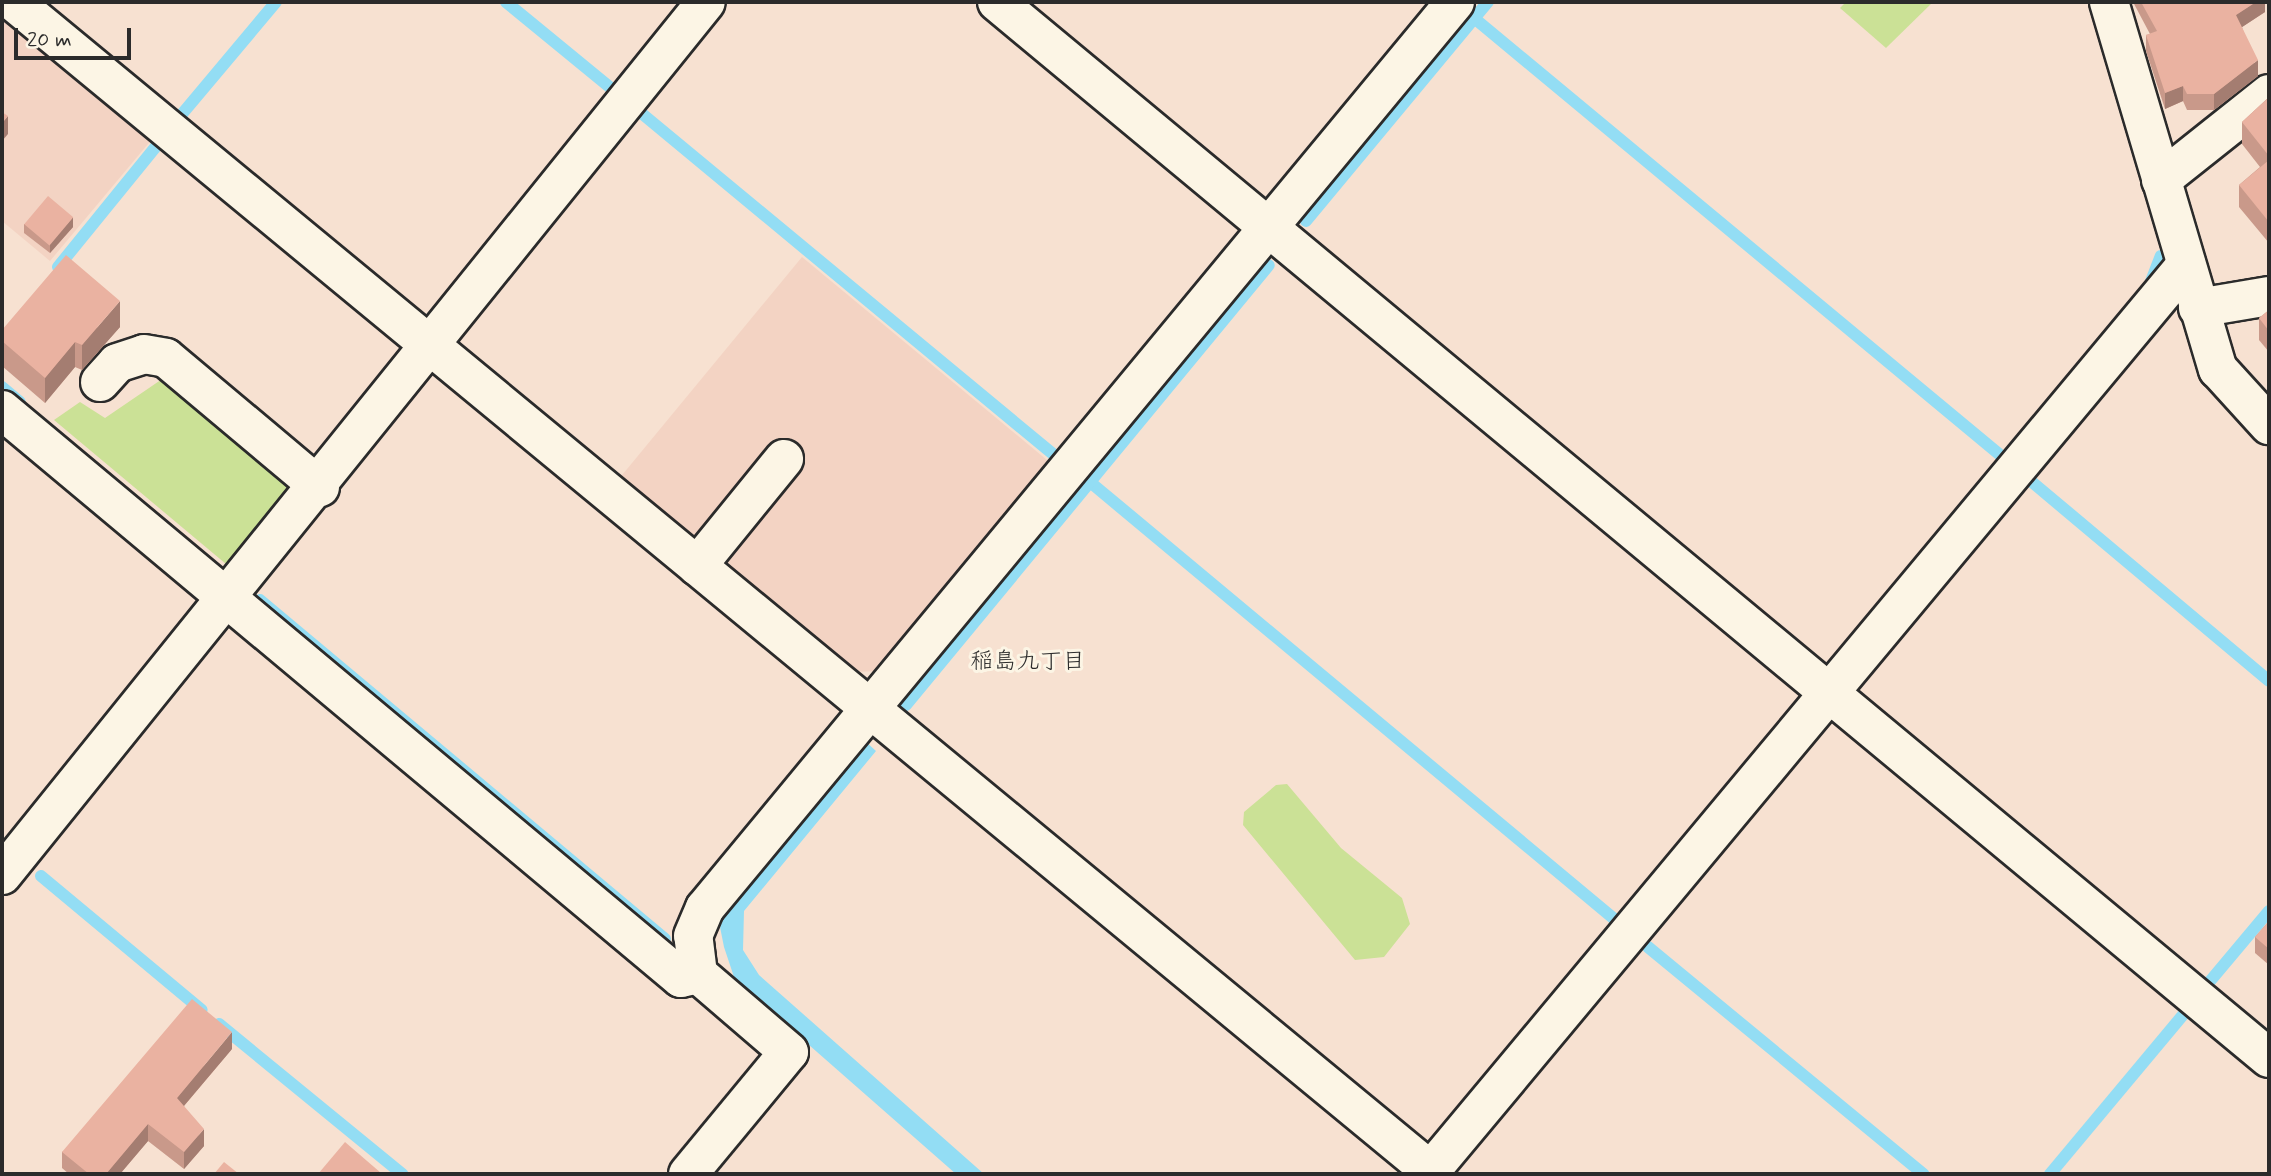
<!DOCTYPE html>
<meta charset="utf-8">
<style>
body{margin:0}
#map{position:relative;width:2271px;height:1176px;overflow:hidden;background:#f7e1d1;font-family:Mynerve,"Klee One",sans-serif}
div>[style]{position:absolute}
.built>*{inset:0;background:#f3d3c3}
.green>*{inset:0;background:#cbe196}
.water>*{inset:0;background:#93ddf4}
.stream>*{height:12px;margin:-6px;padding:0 6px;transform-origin:6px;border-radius:6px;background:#93ddf4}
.roads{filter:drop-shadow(2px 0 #2b2b2b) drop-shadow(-2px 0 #2b2b2b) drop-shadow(0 2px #2b2b2b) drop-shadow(0 -2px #2b2b2b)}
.minor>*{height:38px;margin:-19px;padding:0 19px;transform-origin:19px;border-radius:19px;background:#fcf5e5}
.wall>*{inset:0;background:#c9998a}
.shaded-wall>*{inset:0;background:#a47d71}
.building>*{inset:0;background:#eab2a1;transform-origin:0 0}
span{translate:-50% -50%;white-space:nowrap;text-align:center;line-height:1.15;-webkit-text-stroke:6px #fcf5e5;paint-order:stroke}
.neighbourhood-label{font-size:23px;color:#2b2b2b}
.frame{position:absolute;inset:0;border:4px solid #2b2b2b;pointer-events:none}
.scale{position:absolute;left:14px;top:28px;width:117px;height:32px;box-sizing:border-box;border:4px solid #2b2b2b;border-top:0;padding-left:9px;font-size:21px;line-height:24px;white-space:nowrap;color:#2b2b2b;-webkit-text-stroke:5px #fcf5e5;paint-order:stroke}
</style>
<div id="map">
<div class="built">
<div style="clip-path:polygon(2px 11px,153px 138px,50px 261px,2px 221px)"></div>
<div style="clip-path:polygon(802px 257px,1053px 465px,879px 671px,853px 672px,618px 480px)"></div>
</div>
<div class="green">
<div style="clip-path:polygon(1846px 2px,1933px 2px,1886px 48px,1840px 8px)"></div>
<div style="clip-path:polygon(171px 373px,290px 474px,293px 507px,241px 569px,226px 564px,54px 420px,80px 402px,105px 418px)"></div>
<div style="clip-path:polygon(1287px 784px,1341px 848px,1402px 898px,1410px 924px,1384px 957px,1355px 960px,1243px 825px,1244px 812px,1276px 785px)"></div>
</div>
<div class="water">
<div style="clip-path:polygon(865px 741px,876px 751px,744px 911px,743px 950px,759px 975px,984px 1174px,956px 1174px,735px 980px,724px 947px,720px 927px,727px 908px)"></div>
</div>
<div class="stream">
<div style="left:506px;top:2px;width:137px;rotate:39.4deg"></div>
<div style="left:1474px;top:18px;width:690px;rotate:39.71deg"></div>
<div style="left:2005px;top:459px;width:10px;rotate:-53deg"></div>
<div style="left:640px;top:112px;width:538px;rotate:39.64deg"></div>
<div style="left:182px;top:114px;width:146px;rotate:-50deg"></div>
<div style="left:1306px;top:221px;width:285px;rotate:-50.3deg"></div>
<div style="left:58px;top:267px;width:159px;rotate:-50.9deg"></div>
<div style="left:2150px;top:284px;width:30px;rotate:-69deg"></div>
<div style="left:2px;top:387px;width:23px;rotate:40deg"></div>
<div style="left:1090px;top:482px;width:687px;rotate:39.81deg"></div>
<div style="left:2032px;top:482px;width:309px;rotate:40deg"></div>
<div style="left:260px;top:600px;width:528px;rotate:39.93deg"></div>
<div style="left:906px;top:705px;width:570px;rotate:-50.48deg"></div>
<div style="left:41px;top:876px;width:209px;rotate:39.8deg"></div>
<div style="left:1648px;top:947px;width:357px;rotate:39.5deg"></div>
<div style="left:2211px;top:980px;width:90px;rotate:-50deg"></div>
<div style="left:219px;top:1024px;width:237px;rotate:39.3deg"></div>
<div style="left:2050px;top:1174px;width:207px;rotate:-50.1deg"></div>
</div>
<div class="roads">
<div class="minor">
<div style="left:14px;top:2px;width:1841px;rotate:39.53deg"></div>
<div style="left:997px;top:2px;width:1653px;rotate:39.7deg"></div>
<div style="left:2109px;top:2px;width:383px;rotate:73.5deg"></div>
<div style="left:2218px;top:369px;width:76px;rotate:47.7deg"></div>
<div style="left:2161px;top:180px;width:138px;rotate:-38.5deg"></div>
<div style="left:2198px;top:308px;width:72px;rotate:-9.6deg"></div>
<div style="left:100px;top:382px;width:25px;rotate:-48deg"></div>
<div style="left:117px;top:363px;width:28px;rotate:-18deg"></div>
<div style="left:144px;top:354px;width:22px;rotate:10deg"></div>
<div style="left:166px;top:358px;width:201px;rotate:40deg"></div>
<div style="left:2px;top:410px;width:885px;rotate:39.91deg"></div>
<div style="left:681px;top:978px;width:17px;rotate:-13deg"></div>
<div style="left:697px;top:566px;width:138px;rotate:-50.9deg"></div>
<div style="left:2px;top:875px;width:1121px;rotate:-51.12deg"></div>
<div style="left:688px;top:1174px;width:158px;rotate:-50.4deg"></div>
<div style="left:789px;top:1052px;width:120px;rotate:-139.4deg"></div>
<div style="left:698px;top:974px;width:38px;rotate:-97deg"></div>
<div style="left:693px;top:936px;width:30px;rotate:-67deg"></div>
<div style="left:705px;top:908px;width:1176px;rotate:-50.38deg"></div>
<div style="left:1428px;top:1174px;width:1184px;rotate:-50.18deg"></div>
</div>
</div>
<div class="wall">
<div style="clip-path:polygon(2133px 2px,2265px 2px,2265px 12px,2242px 27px,2258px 76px,2214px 110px,2187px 110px,2183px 101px,2165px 109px,2146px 51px,2146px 35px,2150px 34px)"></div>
<div style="clip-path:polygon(2269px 97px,2269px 243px,2239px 207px,2239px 185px,2260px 167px,2242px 144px,2242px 122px)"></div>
<div style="clip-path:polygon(24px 224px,73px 227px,50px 253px,24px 233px)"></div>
<div style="clip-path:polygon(2269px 310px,2269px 352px,2259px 340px,2259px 318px)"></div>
<div style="clip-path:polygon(120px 327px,82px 370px,75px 367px,45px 403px,2px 366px,2px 330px)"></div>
<div style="clip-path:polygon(2269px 921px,2269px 965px,2255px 953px,2255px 937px)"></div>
<div style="clip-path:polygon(232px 1049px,184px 1106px,204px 1146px,184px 1169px,148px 1141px,120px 1174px,69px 1174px,62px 1168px,62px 1152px)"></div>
</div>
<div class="shaded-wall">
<div style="clip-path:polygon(2256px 2px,2265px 2px,2265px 12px,2236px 31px,2236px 15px)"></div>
<div style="clip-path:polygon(2258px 60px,2258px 76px,2214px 110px,2214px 94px)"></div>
<div style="clip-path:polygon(2183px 86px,2183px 101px,2165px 109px,2165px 93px)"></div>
<div style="clip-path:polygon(8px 116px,8px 134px,2px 141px,2px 123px)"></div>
<div style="clip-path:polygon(73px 217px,73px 227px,50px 253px,50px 244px)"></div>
<div style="clip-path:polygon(120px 301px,120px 327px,82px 370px,82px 345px)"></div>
<div style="clip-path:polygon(75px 342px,75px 367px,45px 403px,45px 378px)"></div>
<div style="clip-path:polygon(232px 1032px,232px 1049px,177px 1114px,177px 1098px)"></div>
<div style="clip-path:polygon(148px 1124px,148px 1141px,120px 1174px,106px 1174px)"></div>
<div style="clip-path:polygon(204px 1129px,204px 1146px,184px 1169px,184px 1152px)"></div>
</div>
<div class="building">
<div style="clip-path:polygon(2141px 2px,2256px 2px,2236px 15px,2258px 60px,2214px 94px,2187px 94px,2183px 86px,2165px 93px,2146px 35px,2157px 31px)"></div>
<div style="clip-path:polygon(2269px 97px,2269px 156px,2242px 122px)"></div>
<div style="clip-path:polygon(2px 112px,8px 116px,2px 123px)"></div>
<div style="clip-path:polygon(2269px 160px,2269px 222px,2239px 185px)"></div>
<div style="left:48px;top:196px;width:33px;height:37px;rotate:40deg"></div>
<div style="clip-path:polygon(66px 255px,120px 301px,82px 345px,75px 342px,45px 378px,2px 341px,2px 330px)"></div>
<div style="clip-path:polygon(2269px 310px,2269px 331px,2259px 318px)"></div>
<div style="clip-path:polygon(2269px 921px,2269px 949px,2255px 937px)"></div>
<div style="clip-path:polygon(192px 999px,232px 1032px,177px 1098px,204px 1129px,184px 1152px,148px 1124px,106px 1174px,89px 1174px,62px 1152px)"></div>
<div style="clip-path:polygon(345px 1142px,381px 1173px,380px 1174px,318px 1174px)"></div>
<div style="clip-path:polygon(224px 1162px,239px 1174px,214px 1174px)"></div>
</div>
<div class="neighbourhood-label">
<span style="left:1028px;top:662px">稲島九丁目</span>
</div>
<div class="frame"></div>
<div class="scale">20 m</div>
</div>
